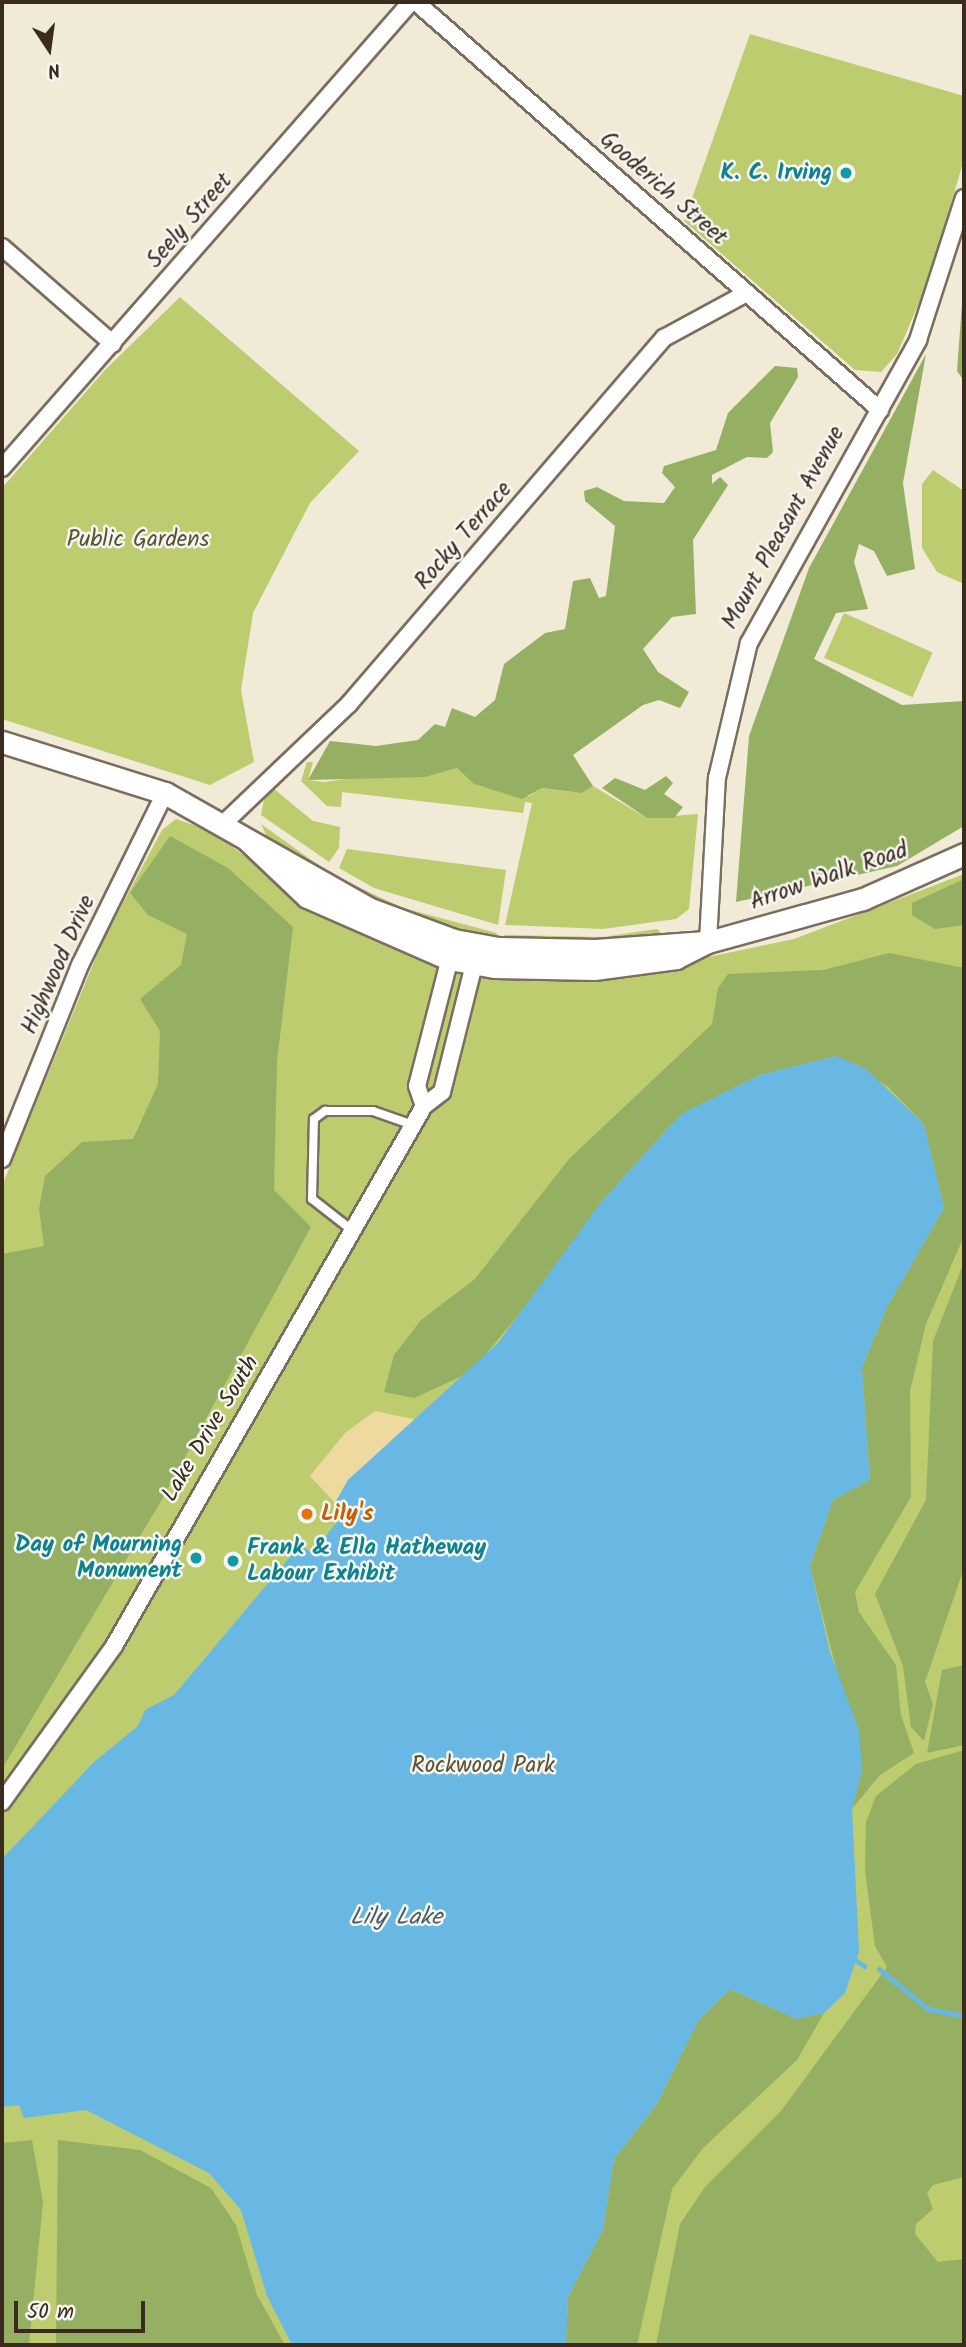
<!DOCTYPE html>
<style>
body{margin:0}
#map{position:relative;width:966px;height:2347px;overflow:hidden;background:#f1ead7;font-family:Kalam,sans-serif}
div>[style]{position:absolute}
.green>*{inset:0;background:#bccc6f;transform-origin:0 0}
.forest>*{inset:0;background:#95b062}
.sand>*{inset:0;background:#eeda9e}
.water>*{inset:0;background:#69b7e3}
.stream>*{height:5px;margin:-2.5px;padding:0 2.5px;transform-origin:2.5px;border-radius:2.5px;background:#69b7e3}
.roads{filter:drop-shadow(2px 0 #7b6d5f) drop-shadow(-2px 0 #7b6d5f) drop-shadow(0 2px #7b6d5f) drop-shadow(0 -2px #7b6d5f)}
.service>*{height:8px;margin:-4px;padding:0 4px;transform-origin:4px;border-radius:4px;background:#fff}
.minor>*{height:16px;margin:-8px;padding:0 8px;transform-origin:8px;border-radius:8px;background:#fff}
.tertiary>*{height:21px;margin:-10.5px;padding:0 10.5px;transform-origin:10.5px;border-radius:10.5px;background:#fff}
.dots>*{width:19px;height:19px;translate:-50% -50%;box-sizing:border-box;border:4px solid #f6f6f2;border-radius:50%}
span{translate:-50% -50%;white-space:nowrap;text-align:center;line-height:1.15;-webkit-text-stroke:5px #f6f6f2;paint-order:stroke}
.culture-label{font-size:23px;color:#0d838f;font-weight:700}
.right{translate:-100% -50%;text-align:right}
.left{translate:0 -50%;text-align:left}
.street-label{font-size:23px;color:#3b2a1e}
.park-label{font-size:23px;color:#5b5232}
.food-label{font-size:23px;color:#c56008;font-weight:700}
.water-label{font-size:24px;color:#4b5b63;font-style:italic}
.frame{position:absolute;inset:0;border:4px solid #3b2a1e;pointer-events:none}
.north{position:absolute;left:14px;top:14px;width:70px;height:70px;-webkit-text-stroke:5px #f6f6f2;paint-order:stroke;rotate:167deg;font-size:19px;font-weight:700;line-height:28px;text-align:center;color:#3b2a1e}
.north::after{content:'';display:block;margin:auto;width:24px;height:32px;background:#3b2a1e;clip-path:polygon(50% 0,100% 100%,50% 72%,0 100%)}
.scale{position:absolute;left:14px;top:2301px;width:131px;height:32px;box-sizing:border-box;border:4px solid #3b2a1e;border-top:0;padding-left:9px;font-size:21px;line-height:24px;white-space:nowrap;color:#3b2a1e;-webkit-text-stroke:5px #f6f6f2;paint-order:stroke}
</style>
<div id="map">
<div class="green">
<div style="clip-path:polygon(750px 34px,964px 96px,964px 159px,928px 282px,897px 354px,881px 372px,855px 370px,684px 221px)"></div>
<div style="clip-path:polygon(180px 297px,359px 451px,310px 503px,253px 613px,241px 690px,254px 762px,210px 785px,2px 719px,2px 488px,105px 370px)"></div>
<div style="clip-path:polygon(933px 470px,964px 491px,964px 584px,937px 572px,922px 548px,922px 484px)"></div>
<div style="left:844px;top:613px;width:97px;height:49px;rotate:24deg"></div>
<div style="clip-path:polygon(307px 762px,313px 762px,308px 780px,324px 782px,380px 774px,426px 777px,457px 768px,479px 786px,529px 796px,542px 788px,572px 792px,593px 786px,647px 818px,698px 814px,689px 909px,676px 919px,603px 929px,505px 925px,532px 803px,525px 802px,518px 843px,523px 813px,342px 792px,341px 807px,327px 806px,301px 781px)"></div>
<div style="clip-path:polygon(274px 789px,313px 821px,340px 827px,339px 848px,329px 862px,261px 815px,265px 795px)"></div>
<div style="clip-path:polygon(176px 819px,211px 831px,311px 905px,656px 968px,794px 939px,964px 874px,964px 2345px,2px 2345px,2px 1186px,103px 940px,162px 830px)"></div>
<div style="clip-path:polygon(261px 824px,324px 869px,320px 875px,267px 837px)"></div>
<div style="clip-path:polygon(347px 849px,506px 870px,498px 925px,374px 888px,339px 868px)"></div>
<div style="clip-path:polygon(331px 874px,403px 908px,497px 933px,496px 940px,446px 930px,327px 880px)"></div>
<div style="clip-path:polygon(657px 929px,663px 935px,644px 940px,504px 941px,504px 935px,603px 937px)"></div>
</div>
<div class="forest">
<div style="clip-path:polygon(964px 277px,964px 381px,957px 371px)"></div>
<div style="clip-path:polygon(926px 354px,903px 483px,915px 569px,887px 576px,874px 551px,859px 544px,854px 562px,868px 609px,836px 613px,814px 659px,902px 705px,964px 701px,964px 826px,897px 866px,736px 902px,749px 736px,809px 568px)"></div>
<div style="clip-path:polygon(775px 366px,797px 368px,798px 377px,770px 423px,773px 452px,767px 458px,747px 457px,712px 475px,712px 484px,720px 477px,728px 485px,693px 540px,696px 614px,672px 617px,643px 649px,658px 672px,689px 692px,680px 708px,659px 700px,643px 705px,573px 755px,593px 786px,581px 793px,542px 788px,522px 799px,474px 784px,457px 768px,426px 777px,308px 780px,330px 741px,376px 746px,418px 740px,435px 724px,445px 727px,452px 708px,475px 717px,495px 700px,504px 664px,545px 633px,565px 629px,573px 581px,590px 578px,599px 598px,606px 596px,615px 526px,585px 501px,584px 491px,597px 487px,624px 501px,664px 503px,675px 487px,662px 473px,664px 466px,716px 450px,728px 413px)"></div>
<div style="clip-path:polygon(666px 776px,673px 783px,664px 794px,683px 807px,674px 818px,647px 818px,602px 788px,615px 778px,645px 790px)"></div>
<div style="clip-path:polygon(170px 836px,228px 868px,293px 927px,277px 1061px,274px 1190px,311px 1227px,161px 1501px,2px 1769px,2px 1254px,44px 1246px,39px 1209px,45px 1176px,82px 1142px,133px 1139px,158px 1084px,160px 1031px,140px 999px,181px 965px,187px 934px,148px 915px,130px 893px)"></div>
<div style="clip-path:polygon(964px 879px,964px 925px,935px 929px,912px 915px,912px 903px)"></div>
<div style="clip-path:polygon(889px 953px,964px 968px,964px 1236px,926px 1324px,910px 1391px,911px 1497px,855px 1592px,859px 1612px,896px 1665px,901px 1715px,914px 1753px,880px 1775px,852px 1809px,862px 1770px,810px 1566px,833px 1500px,870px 1480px,862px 1368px,887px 1307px,944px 1208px,924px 1124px,888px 1087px,836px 1056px,760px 1075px,681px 1114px,602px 1201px,564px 1260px,471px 1372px,414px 1398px,384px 1392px,394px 1355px,421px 1320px,475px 1279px,569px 1159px,712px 1024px,718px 988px,728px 974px,823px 970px)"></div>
<div style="clip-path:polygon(964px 1262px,964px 1568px,925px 1682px,933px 1704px,924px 1741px,911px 1727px,903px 1666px,875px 1594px,926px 1500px,933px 1341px)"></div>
<div style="clip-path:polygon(964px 1665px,964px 1745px,927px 1753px,942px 1670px)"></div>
<div style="clip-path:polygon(964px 1750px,964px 2177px,933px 2185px,927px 2193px,933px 2209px,916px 2224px,915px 2234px,938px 2262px,964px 2259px,964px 2345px,656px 2345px,680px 2224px,705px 2187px,781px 2111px,887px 1967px,875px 1946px,865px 1871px,866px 1822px,876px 1796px,916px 1764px)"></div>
<div style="clip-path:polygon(730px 1989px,796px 2019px,824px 2013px,797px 2060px,703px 2148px,672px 2189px,637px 2345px,566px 2345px,568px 2297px,603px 2230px,614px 2159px,657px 2104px,698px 2021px)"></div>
<div style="clip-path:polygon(32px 2140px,43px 2202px,29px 2345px,2px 2345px,2px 2143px)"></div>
<div style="clip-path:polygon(58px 2140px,140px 2150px,211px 2188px,236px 2225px,257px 2295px,285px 2345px,56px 2345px)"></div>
</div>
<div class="sand">
<div style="clip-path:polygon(375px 1411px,418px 1420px,348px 1480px,335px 1503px,310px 1476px,345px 1433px)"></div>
</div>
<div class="water">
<div style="clip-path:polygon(836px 1056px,866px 1069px,924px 1124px,944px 1208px,887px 1307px,862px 1368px,870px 1480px,833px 1500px,810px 1566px,830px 1652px,859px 1730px,862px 1770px,852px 1809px,859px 1952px,845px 1993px,824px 2013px,796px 2019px,730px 1989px,698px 2021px,657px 2104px,614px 2159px,603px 2230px,568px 2297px,566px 2345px,292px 2345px,267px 2296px,241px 2210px,209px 2173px,86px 2110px,24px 2118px,19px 2105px,2px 2107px,2px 1859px,94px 1762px,138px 1726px,145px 1710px,174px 1695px,300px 1545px,312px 1553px,345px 1512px,335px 1503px,348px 1480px,498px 1343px,602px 1201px,681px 1114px,760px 1075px)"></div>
</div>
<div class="stream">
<div style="left:857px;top:1961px;width:9px;rotate:36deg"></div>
<div style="left:879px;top:1969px;width:63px;rotate:39.2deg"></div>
<div style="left:928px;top:2009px;width:37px;rotate:11deg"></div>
</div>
<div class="roads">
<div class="service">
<div style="left:353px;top:1231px;width:52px;rotate:-142deg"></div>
<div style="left:312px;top:1199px;width:80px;rotate:-88.6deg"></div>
<div style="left:314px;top:1119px;width:14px;rotate:-36deg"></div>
<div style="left:325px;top:1111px;width:48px"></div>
<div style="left:373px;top:1111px;width:42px;rotate:19.3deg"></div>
</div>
<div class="minor">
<div style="left:416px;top:2px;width:618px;rotate:41.33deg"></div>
<div style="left:2px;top:247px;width:147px;rotate:41.1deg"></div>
<div style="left:2px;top:468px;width:620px;rotate:-48.73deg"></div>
<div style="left:223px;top:824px;width:174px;rotate:-43.6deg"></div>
<div style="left:349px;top:704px;width:483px;rotate:-49.3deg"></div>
<div style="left:664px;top:338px;width:94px;rotate:-28.5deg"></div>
<div style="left:708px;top:942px;width:164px;rotate:-86.9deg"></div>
<div style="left:717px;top:778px;width:139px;rotate:-76.7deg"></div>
<div style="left:749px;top:643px;width:347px;rotate:-60.8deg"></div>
<div style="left:918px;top:340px;width:149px;rotate:-72.1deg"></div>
<div style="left:452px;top:950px;width:140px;rotate:104.4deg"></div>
<div style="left:417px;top:1086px;width:21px;rotate:71deg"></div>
<div style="left:424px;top:1106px;width:23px;rotate:-38deg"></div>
<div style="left:442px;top:1092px;width:143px;rotate:-75.9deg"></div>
<div style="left:2px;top:1159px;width:209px;rotate:-68.1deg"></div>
<div style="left:80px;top:965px;width:192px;rotate:-63.7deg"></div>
<div style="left:2px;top:1802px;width:192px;rotate:-54.3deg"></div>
<div style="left:114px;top:1646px;width:623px;rotate:-60.14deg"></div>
</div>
<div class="tertiary">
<div style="left:2px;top:742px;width:171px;rotate:17.4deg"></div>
<div style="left:165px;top:793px;width:233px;rotate:29.5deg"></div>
<div style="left:368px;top:908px;width:92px;rotate:20.4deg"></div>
<div style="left:454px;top:940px;width:45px;rotate:10.3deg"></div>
<div style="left:498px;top:948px;width:97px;rotate:1.2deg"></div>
<div style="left:595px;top:950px;width:111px;rotate:-4.1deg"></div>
<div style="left:247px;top:840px;width:83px;rotate:43.5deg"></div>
<div style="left:307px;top:897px;width:155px;rotate:23.6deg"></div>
<div style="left:449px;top:959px;width:47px;rotate:9.9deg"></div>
<div style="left:495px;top:967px;width:99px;rotate:1.2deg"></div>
<div style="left:594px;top:969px;width:83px;rotate:-7.6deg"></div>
<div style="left:676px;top:958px;width:36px;rotate:-27deg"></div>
<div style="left:708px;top:942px;width:161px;rotate:-15.5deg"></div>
<div style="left:863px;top:899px;width:111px;rotate:-24deg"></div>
</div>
</div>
<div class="dots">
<div style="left:846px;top:173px;background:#0f9aa8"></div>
<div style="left:307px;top:1514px;background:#e8710a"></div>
<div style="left:196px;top:1558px;background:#0f9aa8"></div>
<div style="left:233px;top:1561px;background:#0f9aa8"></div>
</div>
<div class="culture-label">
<span class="right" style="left:832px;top:173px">K. C. Irving</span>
<span class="right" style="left:182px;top:1558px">Day of Mourning<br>Monument</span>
<span class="left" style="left:247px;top:1561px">Frank &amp; Ella Hatheway<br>Labour Exhibit</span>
</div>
<div class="street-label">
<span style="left:663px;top:189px;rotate:41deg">Gooderich Street</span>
<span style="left:190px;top:221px;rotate:-49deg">Seely Street</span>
<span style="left:784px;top:528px;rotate:-61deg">Mount Pleasant Avenue</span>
<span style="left:464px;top:536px;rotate:-49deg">Rocky Terrace</span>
<span style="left:829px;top:877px;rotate:-19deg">Arrow Walk Road</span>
<span style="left:59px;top:965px;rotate:-66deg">Highwood Drive</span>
<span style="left:211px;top:1429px;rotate:-59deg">Lake Drive South</span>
</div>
<div class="park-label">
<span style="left:138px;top:540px">Public Gardens</span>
<span style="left:483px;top:1766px">Rockwood Park</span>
</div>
<div class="food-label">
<span class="left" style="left:321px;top:1514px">Lily's</span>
</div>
<div class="water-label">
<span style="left:396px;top:1918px">Lily Lake</span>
</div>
<div class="frame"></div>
<div class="north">N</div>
<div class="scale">50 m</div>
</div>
